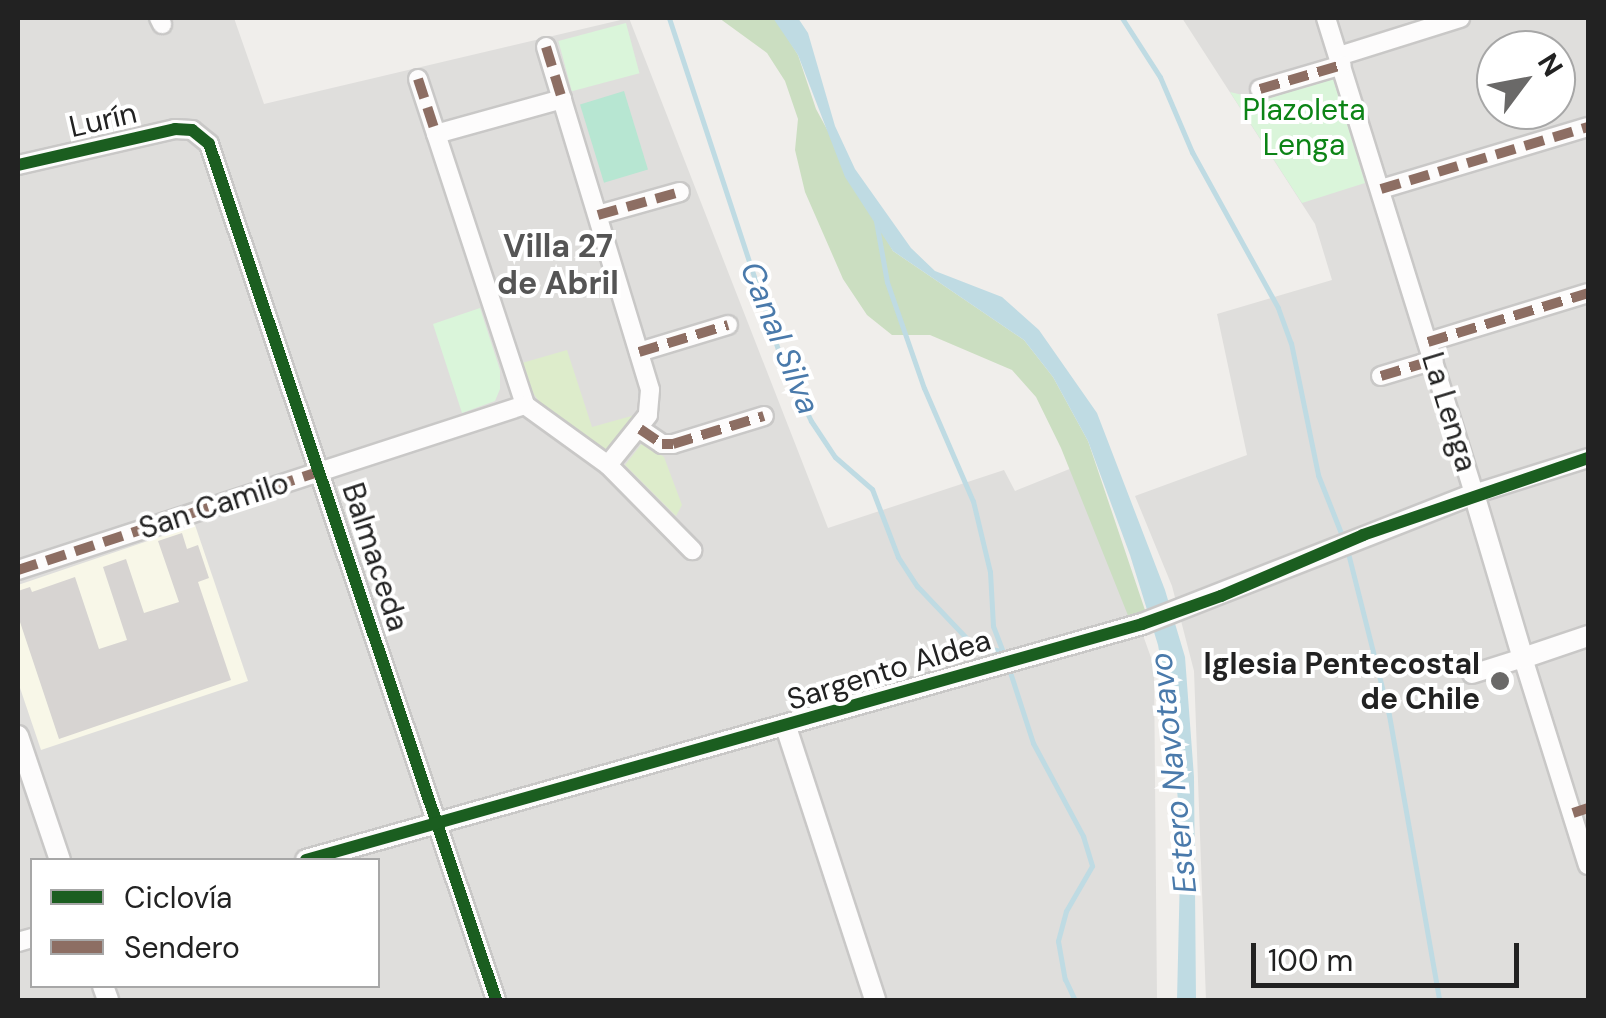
<!DOCTYPE html>
<meta charset="utf-8">
<style>
body{margin:0}
#map{position:relative;width:1606px;height:1018px;overflow:hidden;background:#f0eeeb;font-family:"DM Sans",sans-serif}
div>[style]{position:absolute}
.residential>*{inset:0;background:#dfdedc}
.education>*{inset:0;background:#f8f7e8}
.grass>*{inset:0;background:#ddeccb}
.forest>*{inset:0;background:#cbdec1}
.park>*{inset:0;background:#daf5da;transform-origin:0 0}
.pitch>*{inset:0;background:#b7e6d2;transform-origin:0 0}
.water>*{inset:0;background:#bfdbe3}
.stream>*{height:5px;margin:-2.5px;padding:0 2.5px;transform-origin:2.5px;border-radius:2.5px;background:#bfdbe3}
.building>*{inset:0;background:#d7d4d2}
.roads{filter:drop-shadow(2px 0 #c9c8c7) drop-shadow(-2px 0 #c9c8c7) drop-shadow(0 2px #c9c8c7) drop-shadow(0 -2px #c9c8c7)}
.minor>*{height:18px;margin:-9px;padding:0 9px;transform-origin:9px;border-radius:9px;background:#fdfcfc}
.tertiary>*{height:20px;margin:-10px;padding:0 10px;transform-origin:10px;border-radius:10px;background:#fdfcfc}
.quiet>*{height:10px;margin-top:-5px;transform-origin:0;background:repeating-linear-gradient(90deg,#8d6e63 0 20px,transparent 0 30px)}
.cycleway>*{height:12px;margin:-6px;padding:0 6px;transform-origin:6px;border-radius:6px;background:#1b5e20}
.dots>*{width:28px;height:28px;translate:-50% -50%;box-sizing:border-box;border:5px solid #fff;border-radius:50%}
span{translate:-50% -50%;white-space:nowrap;text-align:center;line-height:1.15;-webkit-text-stroke:8px #fff;paint-order:stroke}
.park-label{font-size:30px;color:#0c8416}
.street-label{font-size:30px;color:#222}
.poi-label{font-size:30px;color:#222;font-weight:700}
.right{translate:-100% -50%;text-align:right}
.neighbourhood-label{font-size:32px;color:#555;font-weight:700}
.water-label{font-size:32px;color:#4a7aab;font-style:italic}
.frame{position:absolute;inset:0;border:20px solid #222;pointer-events:none}
.legend{position:absolute;left:30px;top:858px;width:350px;height:130px;box-sizing:border-box;background:#fff;border:2px solid #a7a7a7;margin:0;padding:12px 18px;list-style:none;font-size:30px;color:#222}
.legend li{display:flex;align-items:center;gap:20px;height:50px}
.legend b{width:50px;border:2px solid #a7a7a7}
.north{position:absolute;left:1476px;top:30px;width:100px;height:100px;box-sizing:border-box;background:#fff;border:2px solid #a7a7a7;border-radius:50%;rotate:58deg;font-size:28px;font-weight:700;line-height:40px;text-align:center;color:#222}
.north::after{content:'';display:block;margin:auto;width:35px;height:45px;background:#6a6968;clip-path:polygon(50% 0,100% 100%,50% 72%,0 100%)}
.scale{position:absolute;left:1251px;top:943px;width:268px;height:45px;box-sizing:border-box;border:5px solid #222;border-top:0;padding-left:12px;font-size:30px;line-height:35px;white-space:nowrap;color:#222;-webkit-text-stroke:8px #fff;paint-order:stroke}
</style>
<div id="map">
<div class="residential">
<div style="clip-path:polygon(evenodd,18px 18px,234px 18px,264px 104px,629px 18px,828px 528px,1004px 470px,1015px 491px,1082px 464px,1154px 666px,1157px 1000px,18px 1000px,18px 18px,32px 860px,378px 860px,378px 986px,32px 986px,32px 860px)"></div>
<div style="clip-path:polygon(evenodd,1182px 18px,1588px 18px,1588px 1000px,1206px 1000px,1194px 671px,1172px 586px,1135px 496px,1247px 455px,1217px 314px,1332px 280px,1315px 224px,1182px 18px,1496px 50px,1556px 50px,1556px 110px,1496px 110px,1496px 50px)"></div>
</div>
<div class="education">
<div style="clip-path:polygon(195px 525px,248px 681px,41px 750px,18px 682px,18px 585px)"></div>
</div>
<div class="grass">
<div style="clip-path:polygon(567px 350px,592px 427px,635px 415px,607px 452px,540px 403px,533px 393px,522px 363px)"></div>
<div style="clip-path:polygon(643px 442px,664px 457px,682px 505px,676px 516px,625px 465px)"></div>
</div>
<div class="forest">
<div style="clip-path:polygon(719px 18px,773px 18px,777px 21px,798px 55px,816px 109px,893px 251px,1024px 340px,1053px 377px,1088px 441px,1147px 616px,1129px 618px,1061px 448px,1036px 397px,1012px 370px,930px 335px,892px 335px,867px 315px,843px 279px,805px 192px,795px 150px,798px 119px,785px 81px,767px 53px)"></div>
</div>
<div class="park">
<div style="left:626px;top:23px;width:52px;height:70px;rotate:75deg"></div>
<div style="clip-path:polygon(1331px 72px,1365px 183px,1302px 203px,1230px 92px,1255px 98px)"></div>
<div style="clip-path:polygon(480px 308px,500px 370px,500px 389px,495px 401px,462px 413px,433px 324px)"></div>
</div>
<div class="pitch">
<div style="left:624px;top:91px;width:82px;height:46px;rotate:73deg"></div>
</div>
<div class="water">
<div style="clip-path:polygon(773px 18px,798px 18px,808px 33px,835px 126px,855px 169px,911px 248px,935px 271px,1002px 297px,1039px 330px,1097px 413px,1165px 590px,1185px 657px,1194px 777px,1196px 1000px,1177px 1000px,1181px 829px,1167px 694px,1158px 645px,1130px 555px,1088px 441px,1053px 377px,1024px 340px,893px 251px,845px 177px,798px 55px)"></div>
</div>
<div class="stream">
<div style="left:669px;top:18px;width:356px;rotate:71.8deg"></div>
<div style="left:780px;top:356px;width:72px;rotate:64.5deg"></div>
<div style="left:811px;top:421px;width:43px;rotate:56.3deg"></div>
<div style="left:835px;top:457px;width:49px;rotate:40.9deg"></div>
<div style="left:872px;top:489px;width:73px;rotate:69.1deg"></div>
<div style="left:898px;top:557px;width:35px;rotate:57deg"></div>
<div style="left:917px;top:586px;width:80px;rotate:46.5deg"></div>
<div style="left:972px;top:644px;width:32px;rotate:14deg"></div>
<div style="left:1122px;top:18px;width:70px;rotate:57.2deg"></div>
<div style="left:1160px;top:77px;width:82px;rotate:66.9deg"></div>
<div style="left:1192px;top:152px;width:178px;rotate:61.1deg"></div>
<div style="left:1278px;top:308px;width:37px;rotate:70deg"></div>
<div style="left:1291px;top:343px;width:135px;rotate:78.4deg"></div>
<div style="left:1318px;top:475px;width:68px;rotate:68.4deg"></div>
<div style="left:876px;top:221px;width:62px;rotate:79.8deg"></div>
<div style="left:887px;top:282px;width:112px;rotate:70.8deg"></div>
<div style="left:924px;top:388px;width:123px;rotate:66.6deg"></div>
<div style="left:973px;top:501px;width:73px;rotate:76.5deg"></div>
<div style="left:990px;top:572px;width:54px;rotate:86.8deg"></div>
<div style="left:993px;top:626px;width:34px;rotate:69deg"></div>
<div style="left:1347px;top:549px;width:171px;rotate:75.8deg"></div>
<div style="left:1389px;top:715px;width:289px;rotate:80deg"></div>
<div style="left:1009px;top:669px;width:78px;rotate:72deg"></div>
<div style="left:1033px;top:743px;width:106px;rotate:61.7deg"></div>
<div style="left:1083px;top:836px;width:31px;rotate:73deg"></div>
<div style="left:1092px;top:866px;width:52px;rotate:120deg"></div>
<div style="left:1066px;top:911px;width:31px;rotate:105deg"></div>
<div style="left:1058px;top:941px;width:39px;rotate:80deg"></div>
<div style="left:1065px;top:979px;width:23px;rotate:65deg"></div>
</div>
<div class="building">
<div style="clip-path:polygon(182px 533px,187px 549px,198px 545px,209px 578px,198px 582px,231px 680px,59px 739px,18px 616px,18px 591px,30px 587px,32px 592px,75px 577px,99px 649px,127px 640px,103px 567px,126px 559px,144px 613px,179px 602px,158px 541px)"></div>
</div>
<div class="roads">
<div class="minor">
<div style="left:159px;top:18px;width:7px;rotate:63deg"></div>
<div style="left:1326px;top:18px;width:498px;rotate:72.7deg"></div>
<div style="left:1474px;top:494px;width:120px;rotate:-17.5deg"></div>
<div style="left:546px;top:47px;width:358px;rotate:73.1deg"></div>
<div style="left:650px;top:390px;width:25px;rotate:95deg"></div>
<div style="left:648px;top:415px;width:64px;rotate:128.7deg"></div>
<div style="left:1339px;top:56px;width:127px;rotate:-17.4deg"></div>
<div style="left:418px;top:79px;width:343px;rotate:71.8deg"></div>
<div style="left:1260px;top:89px;width:85px;rotate:-16.3deg"></div>
<div style="left:436px;top:134px;width:131px;rotate:-15.5deg"></div>
<div style="left:18px;top:165px;width:161px;rotate:-12.9deg"></div>
<div style="left:175px;top:129px;width:17px;rotate:3deg"></div>
<div style="left:192px;top:130px;width:22px;rotate:39deg"></div>
<div style="left:209px;top:144px;width:903px;rotate:71.46deg"></div>
<div style="left:1381px;top:189px;width:216px;rotate:-16.7deg"></div>
<div style="left:598px;top:215px;width:85px;rotate:-15.7deg"></div>
<div style="left:1428px;top:342px;width:167px;rotate:-17deg"></div>
<div style="left:639px;top:352px;width:93px;rotate:-16.9deg"></div>
<div style="left:1381px;top:376px;width:55px;rotate:-16.8deg"></div>
<div style="left:525px;top:405px;width:102px;rotate:35.9deg"></div>
<div style="left:608px;top:465px;width:120px;rotate:45.3deg"></div>
<div style="left:640px;top:429px;width:27px;rotate:34deg"></div>
<div style="left:662px;top:444px;width:11px"></div>
<div style="left:673px;top:444px;width:95px;rotate:-17.1deg"></div>
<div style="left:18px;top:570px;width:533px;rotate:-18.03deg"></div>
<div style="left:1472px;top:674px;width:53px;rotate:-17.4deg"></div>
<div style="left:1523px;top:658px;width:217px;rotate:72.6deg"></div>
<div style="left:18px;top:942px;width:15px;rotate:-16deg"></div>
</div>
<div class="tertiary">
<div style="left:786px;top:727px;width:287px;rotate:71.9deg"></div>
<div style="left:18px;top:736px;width:131px;rotate:71.3deg"></div>
<div style="left:306px;top:860px;width:869px;rotate:-15.76deg"></div>
<div style="left:1142px;top:624px;width:357px;rotate:-21.4deg"></div>
<div style="left:1474px;top:494px;width:171px;rotate:73.4deg"></div>
<div style="left:1523px;top:658px;width:69px;rotate:-18.7deg"></div>
<div style="left:103px;top:986px;width:15px;rotate:70deg"></div>
</div>
</div>
<div class="quiet">
<div style="left:546px;top:47px;width:54px;rotate:72.9deg"></div>
<div style="left:418px;top:79px;width:58px;rotate:71.9deg"></div>
<div style="left:1260px;top:89px;width:85px;rotate:-16.3deg"></div>
<div style="left:1381px;top:189px;width:216px;rotate:-16.7deg"></div>
<div style="left:598px;top:215px;width:85px;rotate:-15.7deg"></div>
<div style="left:1428px;top:342px;width:167px;rotate:-17deg"></div>
<div style="left:639px;top:352px;width:93px;rotate:-16.9deg"></div>
<div style="left:1381px;top:376px;width:55px;rotate:-16.8deg"></div>
<div style="left:640px;top:429px;width:27px;rotate:34deg"></div>
<div style="left:662px;top:444px;width:11px"></div>
<div style="left:673px;top:444px;width:95px;rotate:-17.1deg"></div>
<div style="left:18px;top:570px;width:318px;rotate:-18.1deg"></div>
<div style="left:1573px;top:813px;width:16px;rotate:-18deg"></div>
</div>
<div class="cycleway">
<div style="left:18px;top:165px;width:161px;rotate:-12.9deg"></div>
<div style="left:175px;top:129px;width:17px;rotate:3deg"></div>
<div style="left:192px;top:130px;width:22px;rotate:39deg"></div>
<div style="left:209px;top:144px;width:903px;rotate:71.46deg"></div>
<div style="left:306px;top:860px;width:869px;rotate:-15.76deg"></div>
<div style="left:1142px;top:624px;width:84px;rotate:-19.5deg"></div>
<div style="left:1221px;top:596px;width:155px;rotate:-23.2deg"></div>
<div style="left:1363px;top:535px;width:238px;rotate:-18.9deg"></div>
</div>
<div class="dots">
<div style="left:1500px;top:681px;background:#6a6968"></div>
</div>
<div class="park-label">
<span style="left:1304px;top:127px">Plazoleta<br>Lenga</span>
</div>
<div class="street-label">
<span style="left:103px;top:120px;rotate:-13deg">Lurín</span>
<span style="left:1449px;top:412px;rotate:73deg">La Lenga</span>
<span style="left:214px;top:506px;rotate:-18deg">San Camilo</span>
<span style="left:375px;top:557px;rotate:72deg">Balmaceda</span>
<span style="left:889px;top:670px;rotate:-17deg">Sargento Aldea</span>
</div>
<div class="poi-label">
<span class="right" style="left:1480px;top:681px">Iglesia Pentecostal<br>de Chile</span>
</div>
<div class="neighbourhood-label">
<span style="left:558px;top:265px">Villa 27<br>de Abril</span>
</div>
<div class="water-label">
<span style="left:780px;top:338px;rotate:68deg">Canal Silva</span>
<span style="left:1173px;top:773px;rotate:-96deg">Estero Navotavo</span>
</div>
<div class="frame"></div>
<ul class="legend">
<li><b style="height:12px;background:#1b5e20"></b>Ciclovía</li>
<li><b style="height:12px;background:#8d6e63"></b>Sendero</li>
</ul>
<div class="north">N</div>
<div class="scale">100 m</div>
</div>
